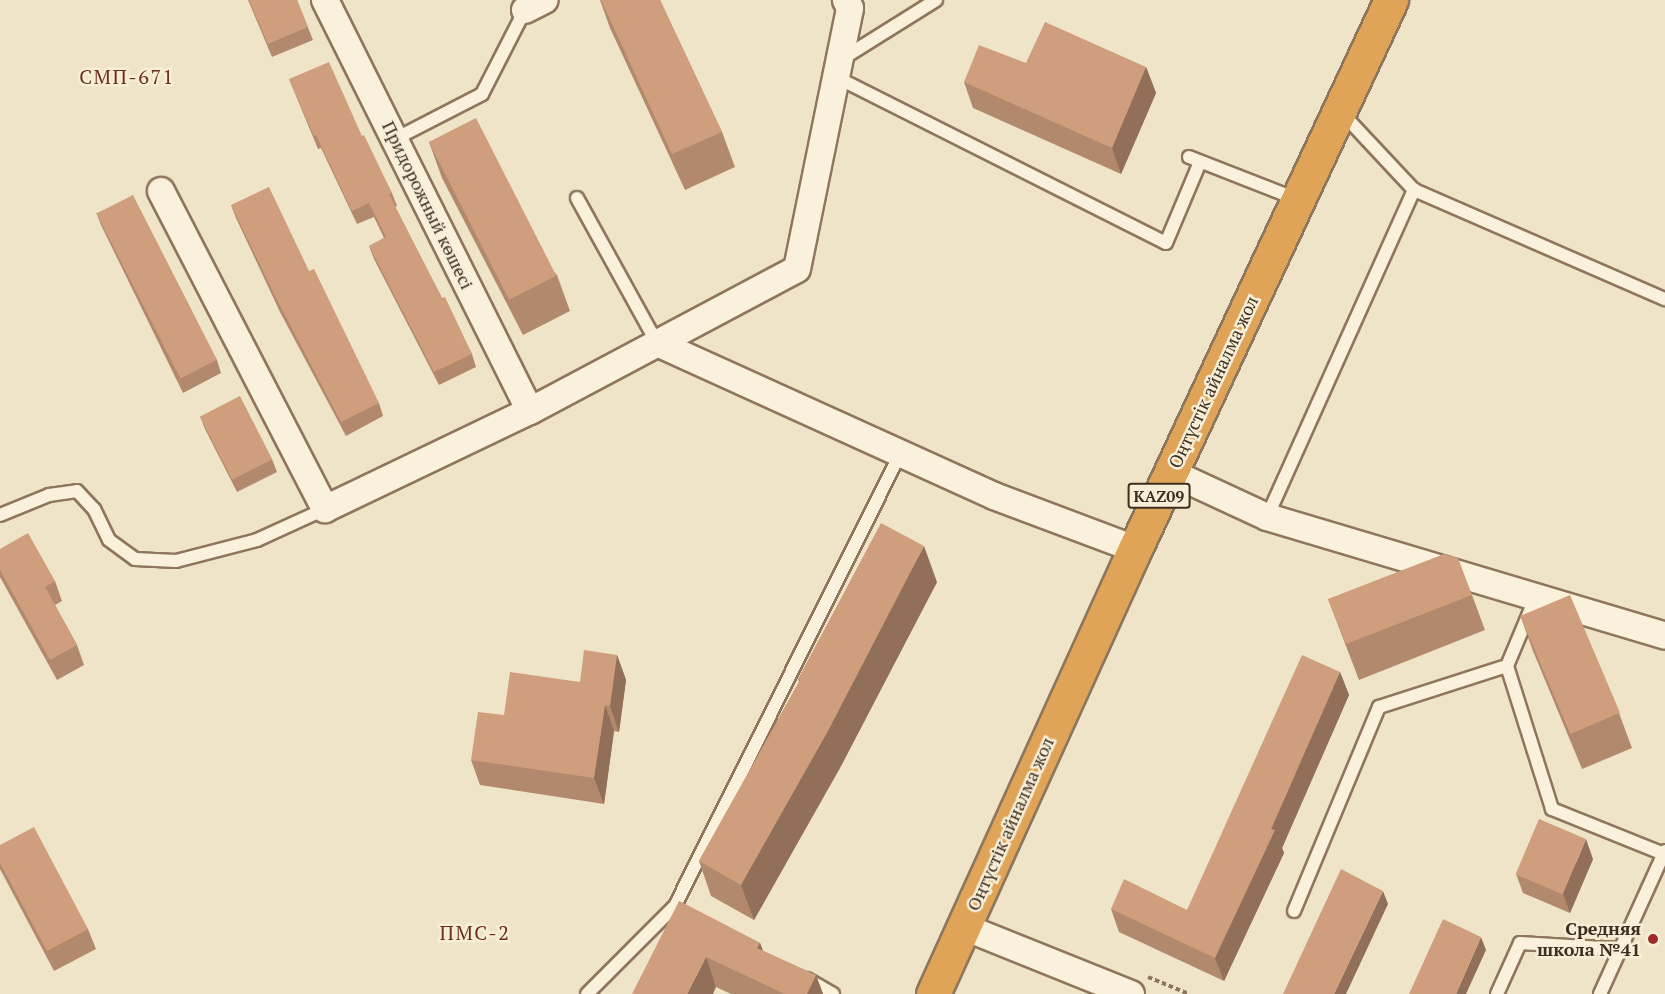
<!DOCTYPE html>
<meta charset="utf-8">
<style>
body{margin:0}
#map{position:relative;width:1665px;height:994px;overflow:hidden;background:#f0e4c8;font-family:"PT Serif",serif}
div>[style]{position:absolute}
.path>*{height:4px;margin-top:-2px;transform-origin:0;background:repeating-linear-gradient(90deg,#8d765c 0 4.5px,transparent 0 7.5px)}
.roads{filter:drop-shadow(2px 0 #8d765c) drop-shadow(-2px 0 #8d765c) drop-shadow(0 2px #8d765c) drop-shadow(0 -2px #8d765c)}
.lane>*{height:12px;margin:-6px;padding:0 6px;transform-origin:6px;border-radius:6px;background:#faf1dc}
.street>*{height:26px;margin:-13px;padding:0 13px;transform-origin:13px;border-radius:13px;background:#faf1dc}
.highway>*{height:33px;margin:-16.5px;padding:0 16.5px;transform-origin:16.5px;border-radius:16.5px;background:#e0a458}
.wall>*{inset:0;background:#b2896c}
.shaded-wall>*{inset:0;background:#916f58}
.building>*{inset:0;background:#cf9f7d;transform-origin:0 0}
.dots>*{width:16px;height:16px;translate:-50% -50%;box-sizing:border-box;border:3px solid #f7eed8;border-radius:50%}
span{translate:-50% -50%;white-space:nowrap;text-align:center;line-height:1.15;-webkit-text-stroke:5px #f7eed8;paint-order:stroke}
.shield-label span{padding:2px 4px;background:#f7eed8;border:2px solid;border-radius:4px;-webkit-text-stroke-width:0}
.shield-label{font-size:16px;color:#3d2e20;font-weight:700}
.street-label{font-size:18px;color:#3d2e20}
.poi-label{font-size:18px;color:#3d2e20;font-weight:700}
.right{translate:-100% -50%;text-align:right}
.neighbourhood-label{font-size:20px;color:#6b2e1e;letter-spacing:1.5px}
</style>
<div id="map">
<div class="path">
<div style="left:1148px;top:977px;width:44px;rotate:22.5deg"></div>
</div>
<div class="roads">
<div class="lane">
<div style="left:842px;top:59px;width:111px;rotate:-32.1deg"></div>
<div style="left:836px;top:77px;width:369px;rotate:26.7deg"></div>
<div style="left:1166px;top:243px;width:88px;rotate:-67.2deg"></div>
<div style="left:1341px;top:112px;width:107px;rotate:46.9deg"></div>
<div style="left:395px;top:139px;width:98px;rotate:-27.3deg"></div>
<div style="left:482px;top:94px;width:94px;rotate:-62.9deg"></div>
<div style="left:1189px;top:157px;width:115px;rotate:21.4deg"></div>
<div style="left:577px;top:198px;width:166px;rotate:61.1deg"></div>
<div style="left:0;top:515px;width:53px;rotate:-22.2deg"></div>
<div style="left:49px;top:495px;width:28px;rotate:-8deg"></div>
<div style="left:77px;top:491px;width:25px;rotate:47deg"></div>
<div style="left:94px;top:509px;width:34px;rotate:64deg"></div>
<div style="left:109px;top:540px;width:32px;rotate:36deg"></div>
<div style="left:135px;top:559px;width:41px;rotate:2.8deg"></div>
<div style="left:176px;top:561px;width:84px;rotate:-14.5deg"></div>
<div style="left:257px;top:540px;width:75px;rotate:-24.5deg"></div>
<div style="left:1267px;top:517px;width:359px;rotate:-65.8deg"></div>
<div style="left:1414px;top:190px;width:274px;rotate:23.5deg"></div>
<div style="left:1507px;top:666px;width:150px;rotate:72.5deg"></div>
<div style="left:1552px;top:809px;width:121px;rotate:21.9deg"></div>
<div style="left:1294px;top:911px;width:221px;rotate:-67.4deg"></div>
<div style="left:1379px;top:707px;width:134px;rotate:-17.8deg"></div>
<div style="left:1507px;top:666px;width:73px;rotate:-67.3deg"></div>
<div style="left:807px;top:979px;width:30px;rotate:30deg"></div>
<div style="left:587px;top:994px;width:124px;rotate:-45deg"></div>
<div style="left:675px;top:906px;width:505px;rotate:-63.54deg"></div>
<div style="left:1497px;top:994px;width:56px;rotate:-65.7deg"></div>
<div style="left:1520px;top:943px;width:100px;rotate:3.4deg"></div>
<div style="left:1600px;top:994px;width:157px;rotate:-65.6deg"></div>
</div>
<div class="street">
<div style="left:325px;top:0;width:459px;rotate:63.5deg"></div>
<div style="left:525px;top:10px;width:22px;rotate:-27deg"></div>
<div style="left:161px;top:191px;width:358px;rotate:62.7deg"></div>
<div style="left:325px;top:509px;width:227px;rotate:-25.6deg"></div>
<div style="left:530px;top:411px;width:302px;rotate:-28deg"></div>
<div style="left:797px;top:269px;width:266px;rotate:-78.5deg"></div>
<div style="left:850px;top:8px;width:9px;rotate:-117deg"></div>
<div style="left:657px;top:343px;width:370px;rotate:24.4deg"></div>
<div style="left:994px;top:496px;width:151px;rotate:20.6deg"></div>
<div style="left:1170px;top:472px;width:107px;rotate:24.9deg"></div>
<div style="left:1267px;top:517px;width:415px;rotate:16.6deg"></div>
<div style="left:964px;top:927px;width:180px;rotate:21.9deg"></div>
</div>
<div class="highway">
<div style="left:933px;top:994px;width:489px;rotate:-65.6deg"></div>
<div style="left:1135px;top:549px;width:606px;rotate:-65deg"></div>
</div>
</div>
<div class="wall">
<div style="clip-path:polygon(248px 0,297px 0,313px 40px,272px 57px)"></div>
<div style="clip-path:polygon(600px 0,660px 0,722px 132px,735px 167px,685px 190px,610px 28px)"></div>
<div style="clip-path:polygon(1026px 63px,1146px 67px,1156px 93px,1121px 174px,973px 108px,964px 82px)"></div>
<div style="clip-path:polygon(289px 79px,362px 136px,392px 193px,397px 206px,395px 207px,442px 298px,472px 354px,476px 367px,439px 385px,374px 259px,369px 246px,384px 238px,374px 217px,357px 224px,321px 148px,318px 149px)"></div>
<div style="clip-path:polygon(429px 142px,557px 275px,570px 311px,523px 335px,442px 178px)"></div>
<div style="clip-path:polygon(231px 205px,379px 403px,383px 416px,346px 436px,280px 312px,236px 218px)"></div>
<div style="clip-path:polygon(96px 212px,217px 360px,221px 373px,183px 393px,101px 225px)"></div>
<div style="clip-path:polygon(200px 416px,272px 459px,277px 472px,237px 492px,205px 429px)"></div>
<div style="clip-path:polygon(0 549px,55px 581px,62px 601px,55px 605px,77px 645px,84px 665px,57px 680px,0 577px)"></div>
<div style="clip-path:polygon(937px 582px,841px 766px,754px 920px,711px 896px,699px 861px,799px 682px,798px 679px)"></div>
<div style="clip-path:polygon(1472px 595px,1485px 630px,1359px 680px,1328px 599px)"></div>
<div style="clip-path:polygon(1520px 615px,1619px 713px,1632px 748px,1582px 769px,1533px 651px)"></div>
<div style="clip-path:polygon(617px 655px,626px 680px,619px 732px,614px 731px,604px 804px,480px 785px,471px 760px)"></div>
<div style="clip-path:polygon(1340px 672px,1349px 695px,1282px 848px,1284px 853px,1224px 981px,1119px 932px,1111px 909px,1187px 910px)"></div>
<div style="clip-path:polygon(0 845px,88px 929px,96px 949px,54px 971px,0 869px)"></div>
<div style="clip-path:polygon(1593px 859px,1570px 913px,1523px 893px,1516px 874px)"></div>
<div style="clip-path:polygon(679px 901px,760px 943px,763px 951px,816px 975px,823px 994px,731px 994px,716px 987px)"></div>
</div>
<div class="shaded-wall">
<div style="clip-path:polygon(1146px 67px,1156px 93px,1121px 174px,1112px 148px)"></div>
<div style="clip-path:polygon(924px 546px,937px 582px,841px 766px,754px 920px,741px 885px)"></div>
<div style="clip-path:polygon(617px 655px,626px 680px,619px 732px,610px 706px)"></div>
<div style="clip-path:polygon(1340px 672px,1349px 695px,1282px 848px,1284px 853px,1224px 981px,1215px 958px)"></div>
<div style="clip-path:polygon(605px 705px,614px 731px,604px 804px,594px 778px)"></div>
<div style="clip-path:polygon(1586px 839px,1593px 859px,1570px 913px,1563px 894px)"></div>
<div style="clip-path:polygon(1383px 891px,1388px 904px,1346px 994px,1334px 994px)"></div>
<div style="clip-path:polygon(1481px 937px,1486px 950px,1466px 994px,1456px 994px)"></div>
<div style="clip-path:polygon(760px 943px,771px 973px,757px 948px)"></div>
<div style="clip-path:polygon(706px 957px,716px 987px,713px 994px,687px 994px)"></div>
<div style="clip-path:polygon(816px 975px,823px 994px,807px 994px)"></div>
</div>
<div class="building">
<div style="clip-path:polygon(249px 0,297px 0,308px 27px,268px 44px)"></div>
<div style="clip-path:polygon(601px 0,660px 0,722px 132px,672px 154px)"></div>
<div style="clip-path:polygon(1045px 22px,1146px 67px,1112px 148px,964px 82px,979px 45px,1026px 63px)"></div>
<div style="clip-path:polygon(329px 62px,362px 136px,364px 135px,392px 193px,389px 194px,442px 298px,445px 297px,472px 354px,434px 372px,369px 246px,386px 237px,369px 203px,352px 211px,316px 135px,314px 136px,289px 79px)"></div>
<div style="left:476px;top:118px;width:177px;height:53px;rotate:63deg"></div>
<div style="clip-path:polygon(269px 187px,309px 271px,314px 269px,379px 403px,341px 422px,276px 298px,231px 205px)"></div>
<div style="left:133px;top:195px;width:185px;height:41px;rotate:63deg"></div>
<div style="left:240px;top:396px;width:71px;height:45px;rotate:63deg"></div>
<div style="clip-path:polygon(881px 523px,924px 546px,828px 731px,741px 885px,699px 861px,800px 680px,798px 679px)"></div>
<div style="clip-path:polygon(28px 533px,55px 581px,45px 587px,77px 645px,50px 660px,0 570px,0 549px)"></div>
<div style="clip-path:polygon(1444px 554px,1458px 558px,1472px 595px,1346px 644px,1328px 599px)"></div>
<div style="left:1570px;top:595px;width:128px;height:54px;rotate:67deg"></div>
<div style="clip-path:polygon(584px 650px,617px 655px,610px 706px,605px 705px,594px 778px,471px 760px,478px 712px,504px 715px,510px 672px,580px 682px)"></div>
<div style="clip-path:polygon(1302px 655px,1340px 672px,1271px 829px,1275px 830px,1215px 958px,1111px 909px,1124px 879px,1187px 910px)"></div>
<div style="left:1539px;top:819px;width:51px;height:60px;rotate:23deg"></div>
<div style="clip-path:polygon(34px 827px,88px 929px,47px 951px,0 863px,0 845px)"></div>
<div style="clip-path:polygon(1341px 869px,1383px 891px,1334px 994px,1283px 994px)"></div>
<div style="clip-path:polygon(679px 901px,760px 943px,757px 948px,816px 975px,807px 994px,785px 994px,706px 957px,687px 994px,632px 994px)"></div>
<div style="clip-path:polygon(1443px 919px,1481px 937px,1456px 994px,1409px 994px)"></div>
</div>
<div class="dots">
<div style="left:1653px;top:939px;background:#9e2a2b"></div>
</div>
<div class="shield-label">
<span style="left:1159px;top:496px">KAZ09</span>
</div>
<div class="street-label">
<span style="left:428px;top:205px;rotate:64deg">Придорожный көшесі</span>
<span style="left:1213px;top:382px;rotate:-65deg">Оңтүстік айналма жол</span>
<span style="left:1010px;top:824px;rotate:-66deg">Оңтүстік айналма жол</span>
</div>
<div class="poi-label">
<span class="right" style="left:1641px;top:939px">Средняя<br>школа №41</span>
</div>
<div class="neighbourhood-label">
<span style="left:127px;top:76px">СМП-671</span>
<span style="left:475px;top:932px">ПМС-2</span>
</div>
</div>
